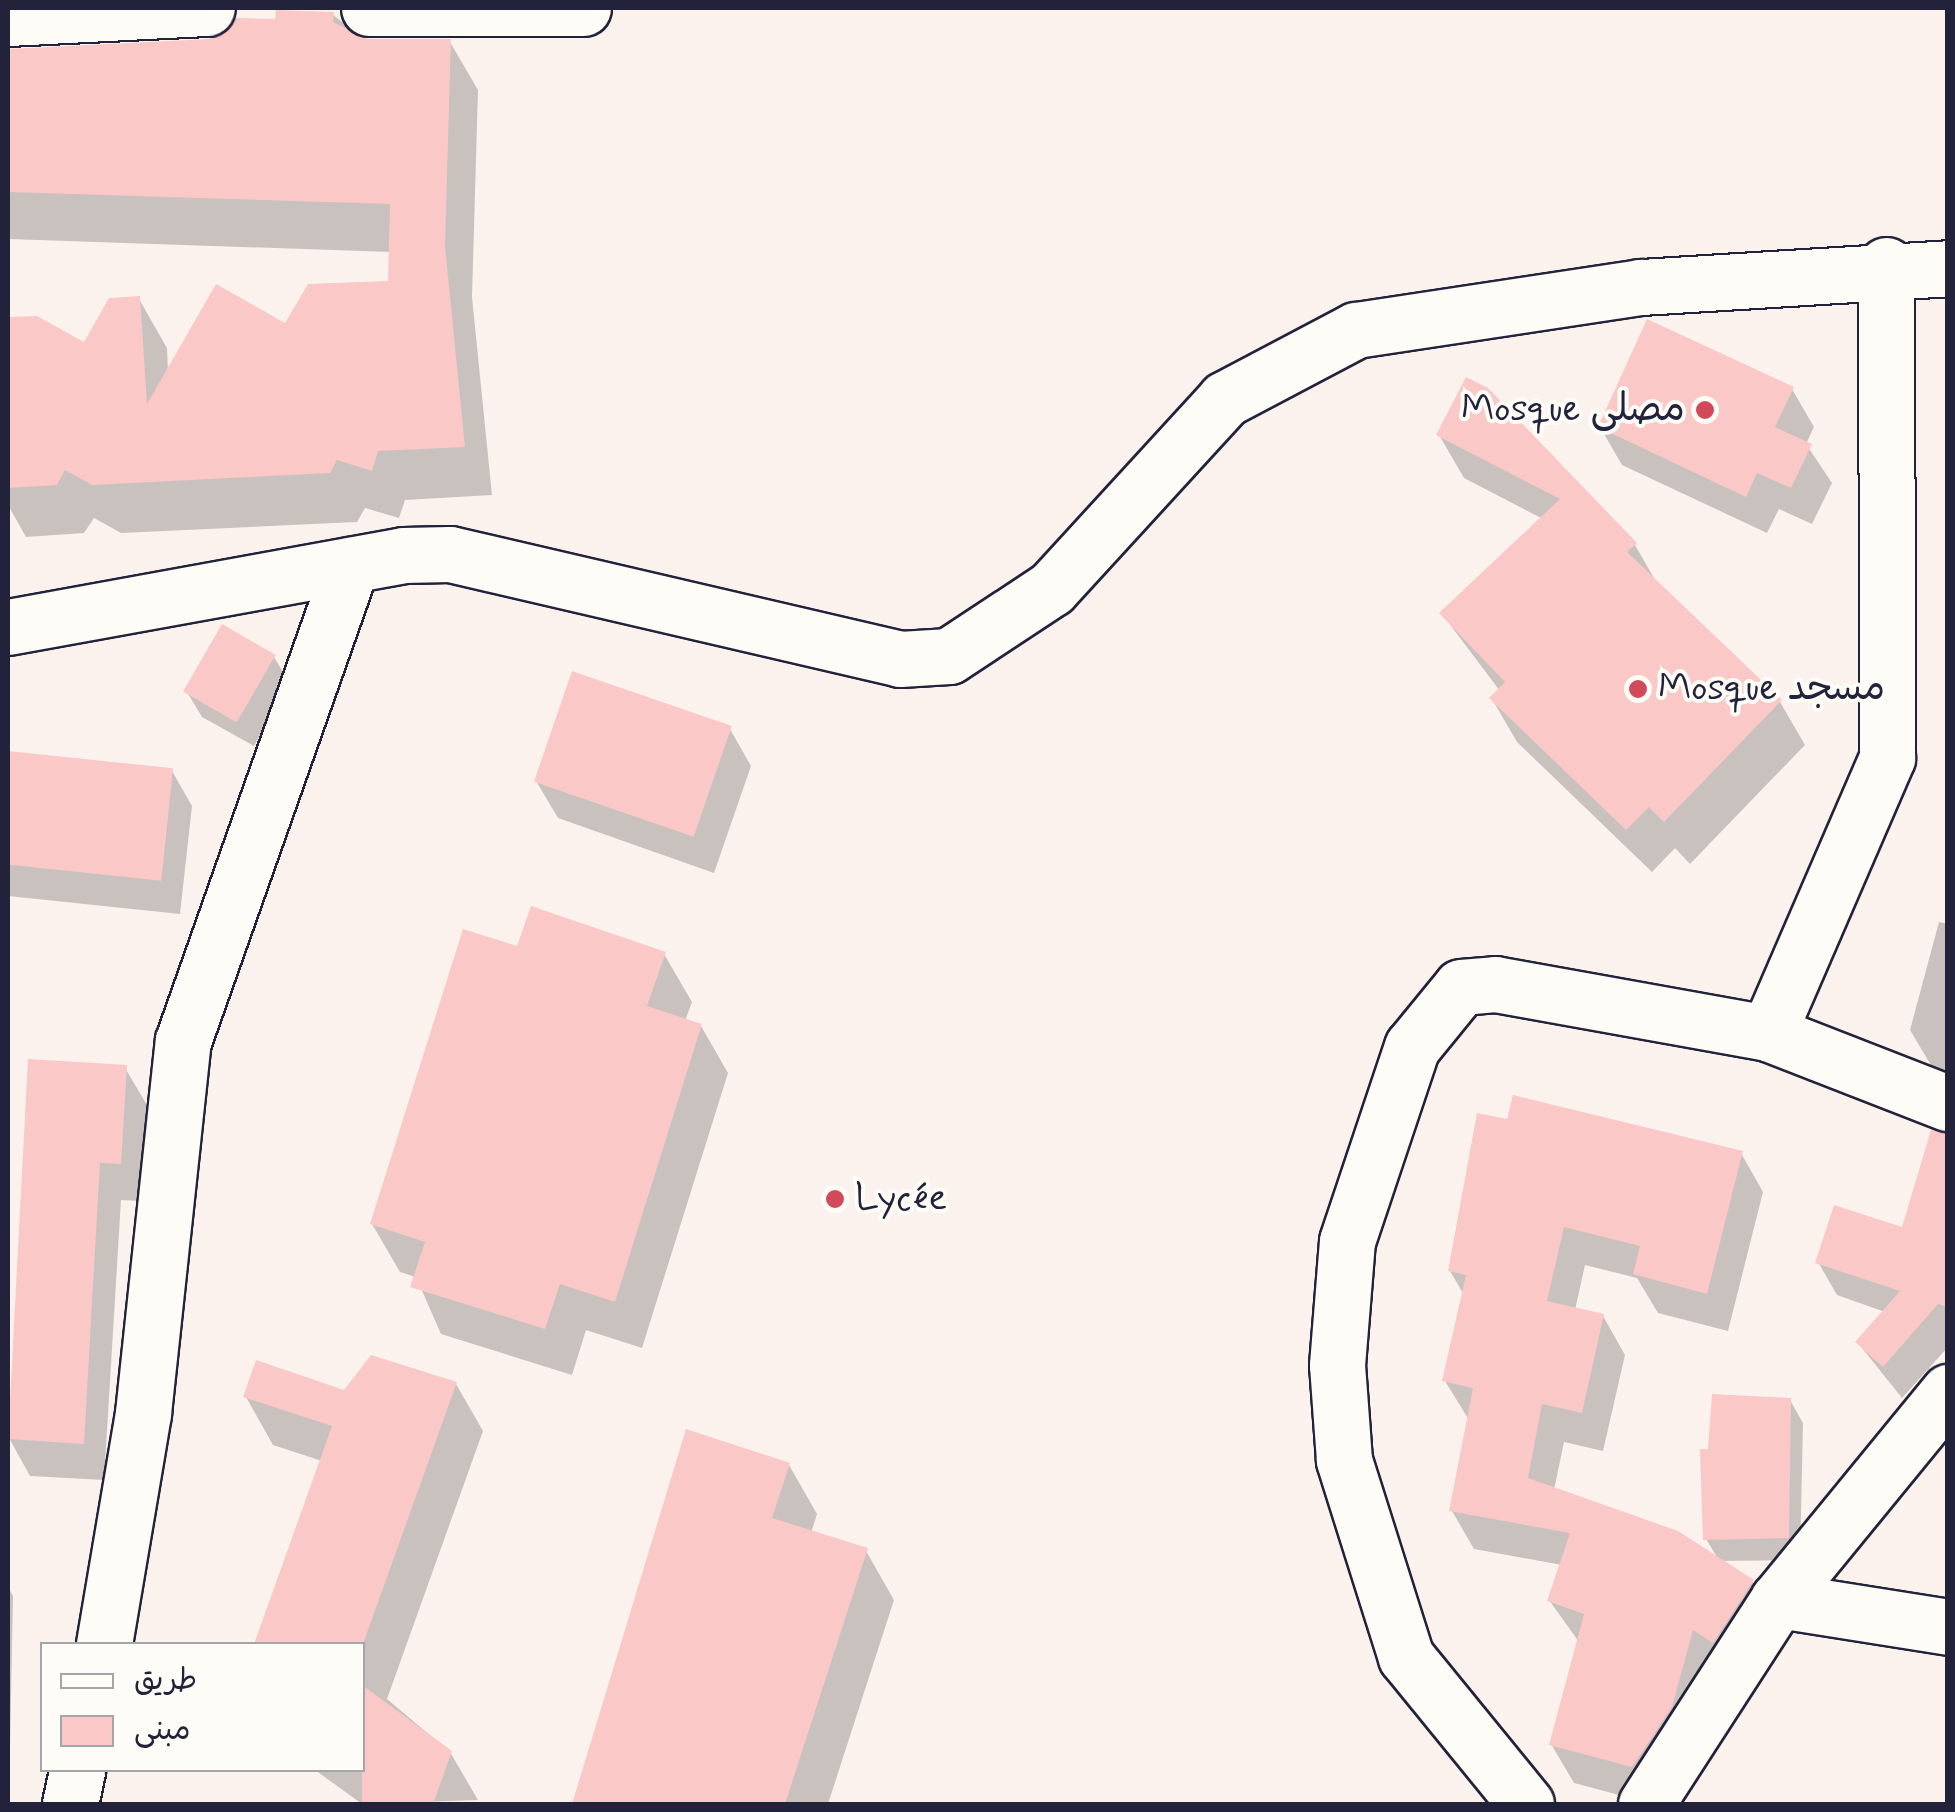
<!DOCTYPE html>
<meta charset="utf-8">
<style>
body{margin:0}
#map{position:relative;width:1955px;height:1812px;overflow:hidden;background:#fcf2ed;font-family:Mynerve,"Playpen Sans Arabic",sans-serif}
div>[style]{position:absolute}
.shadow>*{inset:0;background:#0003}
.building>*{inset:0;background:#f9c8c7;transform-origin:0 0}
.roads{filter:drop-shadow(2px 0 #22223b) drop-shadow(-2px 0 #22223b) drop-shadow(0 2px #22223b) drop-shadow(0 -2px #22223b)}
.minor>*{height:55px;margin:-27.5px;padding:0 27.5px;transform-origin:27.5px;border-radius:27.5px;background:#fdfcf7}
.dots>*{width:28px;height:28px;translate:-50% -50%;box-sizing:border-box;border:5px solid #fdfcf7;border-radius:50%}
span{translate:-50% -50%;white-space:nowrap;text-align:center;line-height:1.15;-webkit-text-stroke:8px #fdfcf7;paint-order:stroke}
.poi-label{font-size:38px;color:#22223b}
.right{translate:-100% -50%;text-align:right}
.left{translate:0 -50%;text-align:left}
.frame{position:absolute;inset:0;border:10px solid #22223b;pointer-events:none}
.legend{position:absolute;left:40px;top:1642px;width:325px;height:130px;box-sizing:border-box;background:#fdfcf7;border:2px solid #a5a5ac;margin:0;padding:12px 18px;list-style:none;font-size:30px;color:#22223b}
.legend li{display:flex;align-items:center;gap:20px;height:50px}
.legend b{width:50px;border:2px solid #a5a5ac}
</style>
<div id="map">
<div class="shadow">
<div style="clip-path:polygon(332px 14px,367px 42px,450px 42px,478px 90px,472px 297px,492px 495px,405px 500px,399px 518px,365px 508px,357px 522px,121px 533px,94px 518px,84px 533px,26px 537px,8px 505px,8px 319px,36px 318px,85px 346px,139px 299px,167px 348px,168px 371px,390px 283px,391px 252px,8px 239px,8px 51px,209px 42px)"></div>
<div style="clip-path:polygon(1467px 380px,1635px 545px,1658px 585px,1780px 702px,1805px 745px,1690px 864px,1675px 848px,1652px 872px,1517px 742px,1492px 699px,1500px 691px,1442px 614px,1543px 519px,1464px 478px,1439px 435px)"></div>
<div style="clip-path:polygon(1792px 389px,1814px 427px,1806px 444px,1832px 483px,1812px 524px,1779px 509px,1767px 533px,1622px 465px,1600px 427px)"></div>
<div style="clip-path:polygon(274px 657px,289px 682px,254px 746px,202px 717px,187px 692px)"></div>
<div style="clip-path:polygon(730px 729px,751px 766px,714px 873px,558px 818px,536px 781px)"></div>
<div style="clip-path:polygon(8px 753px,172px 771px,192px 806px,180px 914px,8px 896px)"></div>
<div style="clip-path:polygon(1939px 922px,1948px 924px,1948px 1072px,1932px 1067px,1910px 1030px)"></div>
<div style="clip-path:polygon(519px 949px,664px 954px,692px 1002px,685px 1021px,701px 1026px,728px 1073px,642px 1348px,586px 1330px,572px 1375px,441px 1334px,416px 1277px,400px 1272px,372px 1224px)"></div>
<div style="clip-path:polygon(8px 1014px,10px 1019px,9px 1083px,8px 1083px)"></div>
<div style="clip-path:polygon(125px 1068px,147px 1105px,141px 1201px,121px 1200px,104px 1480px,30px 1476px,9px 1438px)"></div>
<div style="clip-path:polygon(1741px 1153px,1763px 1192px,1728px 1331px,1658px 1313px,1637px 1278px,1585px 1265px,1575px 1310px,1603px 1316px,1625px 1355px,1603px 1451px,1564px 1442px,1554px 1490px,1718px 1559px,1706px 1539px,1710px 1451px,1790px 1400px,1803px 1423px,1800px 1560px,1721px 1561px,1752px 1581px,1775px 1620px,1653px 1804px,1574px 1783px,1551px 1744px,1579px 1642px,1549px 1600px,1562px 1565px,1474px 1549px,1452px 1511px,1469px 1420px,1445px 1381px,1464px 1295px,1450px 1271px)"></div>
<div style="clip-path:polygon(1948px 1166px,1948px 1347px,1902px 1398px,1858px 1343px,1885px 1312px,1837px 1295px,1818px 1262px,1903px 1231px)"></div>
<div style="clip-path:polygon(456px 1384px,483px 1431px,387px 1699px,450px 1752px,478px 1800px,362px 1804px,315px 1770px,362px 1770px,362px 1644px,257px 1644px,322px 1461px,273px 1445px,246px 1397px)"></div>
<div style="clip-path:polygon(688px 1432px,789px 1465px,817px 1514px,811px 1533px,866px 1551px,894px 1600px,828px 1804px,574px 1804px)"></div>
<div style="clip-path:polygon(8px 1587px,13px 1596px,10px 1750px,8px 1750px)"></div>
</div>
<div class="building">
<div style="clip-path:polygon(276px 10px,334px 12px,333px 22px,368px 39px,451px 39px,445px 246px,465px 447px,378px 451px,372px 471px,337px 460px,330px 473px,92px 485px,65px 470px,57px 485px,8px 488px,8px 317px,37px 316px,84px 342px,109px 298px,140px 296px,147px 404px,216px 284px,285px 323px,308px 284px,388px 281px,390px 204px,8px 192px,8px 49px,209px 39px,236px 18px,275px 19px)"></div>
<div style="clip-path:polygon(1647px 319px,1794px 387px,1775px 427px,1812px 444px,1791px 488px,1757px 473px,1746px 497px,1598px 427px)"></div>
<div style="clip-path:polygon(1466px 377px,1488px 388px,1637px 543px,1627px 552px,1782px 700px,1664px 822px,1649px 807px,1626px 830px,1489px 698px,1505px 682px,1439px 613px,1560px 499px,1436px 435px)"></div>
<div style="left:222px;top:624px;width:62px;height:78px;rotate:30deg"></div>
<div style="left:572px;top:671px;width:169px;height:117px;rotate:19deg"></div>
<div style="left:8px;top:751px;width:166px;height:113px;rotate:6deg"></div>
<div style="clip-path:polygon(531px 906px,666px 952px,647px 1006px,702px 1024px,615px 1302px,560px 1284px,545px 1329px,410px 1287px,425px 1242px,370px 1224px,463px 929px,517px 946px)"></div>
<div style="clip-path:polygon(28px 1059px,127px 1065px,121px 1164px,100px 1163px,84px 1444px,8px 1439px)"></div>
<div style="clip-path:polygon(1513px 1095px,1743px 1151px,1707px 1294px,1633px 1274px,1640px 1246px,1564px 1227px,1547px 1301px,1604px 1314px,1582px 1413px,1542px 1404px,1528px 1478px,1678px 1531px,1754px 1580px,1713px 1643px,1693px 1630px,1672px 1707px,1632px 1767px,1549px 1745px,1584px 1614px,1547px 1601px,1570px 1533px,1449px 1511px,1473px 1388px,1442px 1381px,1466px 1275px,1448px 1271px,1477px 1113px,1507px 1119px)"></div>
<div style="clip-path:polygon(1931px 1130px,1948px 1133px,1948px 1307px,1938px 1304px,1883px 1367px,1855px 1342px,1900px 1291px,1815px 1263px,1834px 1205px,1902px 1227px)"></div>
<div style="clip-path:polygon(371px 1355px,457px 1382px,363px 1644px,254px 1644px,332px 1426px,243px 1397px,256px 1360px,344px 1390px)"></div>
<div style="clip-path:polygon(1712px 1394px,1791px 1398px,1789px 1538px,1703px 1540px,1700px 1449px,1708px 1449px)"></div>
<div style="clip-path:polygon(686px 1429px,790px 1463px,772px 1518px,868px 1548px,785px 1804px,572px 1804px)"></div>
<div style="clip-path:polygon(362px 1685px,452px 1751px,433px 1804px,362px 1804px)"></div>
</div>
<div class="roads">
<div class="minor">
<div style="left:369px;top:8px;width:214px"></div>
<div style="left:8px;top:18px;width:199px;rotate:-2.9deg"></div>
<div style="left:8px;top:627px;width:402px;rotate:-10.3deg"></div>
<div style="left:403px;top:555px;width:47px;rotate:-1.2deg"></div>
<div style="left:450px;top:554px;width:462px;rotate:13.1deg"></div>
<div style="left:900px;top:659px;width:49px;rotate:-3.5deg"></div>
<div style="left:949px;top:656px;width:123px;rotate:-33.4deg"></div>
<div style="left:1052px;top:588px;width:256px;rotate:-47.5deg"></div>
<div style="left:1225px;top:399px;width:148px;rotate:-27.8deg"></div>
<div style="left:1356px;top:330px;width:288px;rotate:-8.6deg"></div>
<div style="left:1641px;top:287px;width:308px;rotate:-3.5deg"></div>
<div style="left:1768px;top:1033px;width:300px;rotate:-66.6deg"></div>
<div style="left:1887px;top:758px;width:493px;rotate:-90.1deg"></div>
<div style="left:1778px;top:1600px;width:172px;rotate:9deg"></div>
<div style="left:104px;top:1644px;width:234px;rotate:-80.4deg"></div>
<div style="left:143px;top:1413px;width:374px;rotate:-83.9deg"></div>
<div style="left:183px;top:1041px;width:505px;rotate:-70.56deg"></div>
<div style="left:70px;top:1804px;width:35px;rotate:-78deg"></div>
<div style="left:1526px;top:1804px;width:190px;rotate:-129.2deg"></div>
<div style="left:1406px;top:1657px;width:207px;rotate:-107.5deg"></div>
<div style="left:1344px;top:1460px;width:95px;rotate:-94.2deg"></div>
<div style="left:1337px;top:1365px;width:124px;rotate:-85.4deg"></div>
<div style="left:1347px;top:1241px;width:205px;rotate:-71.5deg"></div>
<div style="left:1412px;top:1047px;width:77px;rotate:-50.8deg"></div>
<div style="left:1461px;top:987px;width:34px;rotate:-5deg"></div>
<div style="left:1495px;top:984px;width:277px;rotate:10.2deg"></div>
<div style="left:1768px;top:1033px;width:193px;rotate:21.3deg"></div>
<div style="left:1646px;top:1804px;width:243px;rotate:-57.1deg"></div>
<div style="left:1778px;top:1600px;width:269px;rotate:-50.7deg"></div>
</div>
</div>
<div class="dots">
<div style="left:1705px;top:410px;background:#d1495b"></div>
<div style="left:1638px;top:689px;background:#d1495b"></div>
<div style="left:835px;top:1199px;background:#d1495b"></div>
</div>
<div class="poi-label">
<span class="right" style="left:1685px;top:410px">Mosque مصلى</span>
<span class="left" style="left:1658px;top:689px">Mosque مسجد</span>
<span class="left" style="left:855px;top:1199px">Lycée</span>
</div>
<div class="frame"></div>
<ul class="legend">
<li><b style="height:12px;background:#fdfcf7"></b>طريق</li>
<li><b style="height:28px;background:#f9c8c7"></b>مبنى</li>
</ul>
</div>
